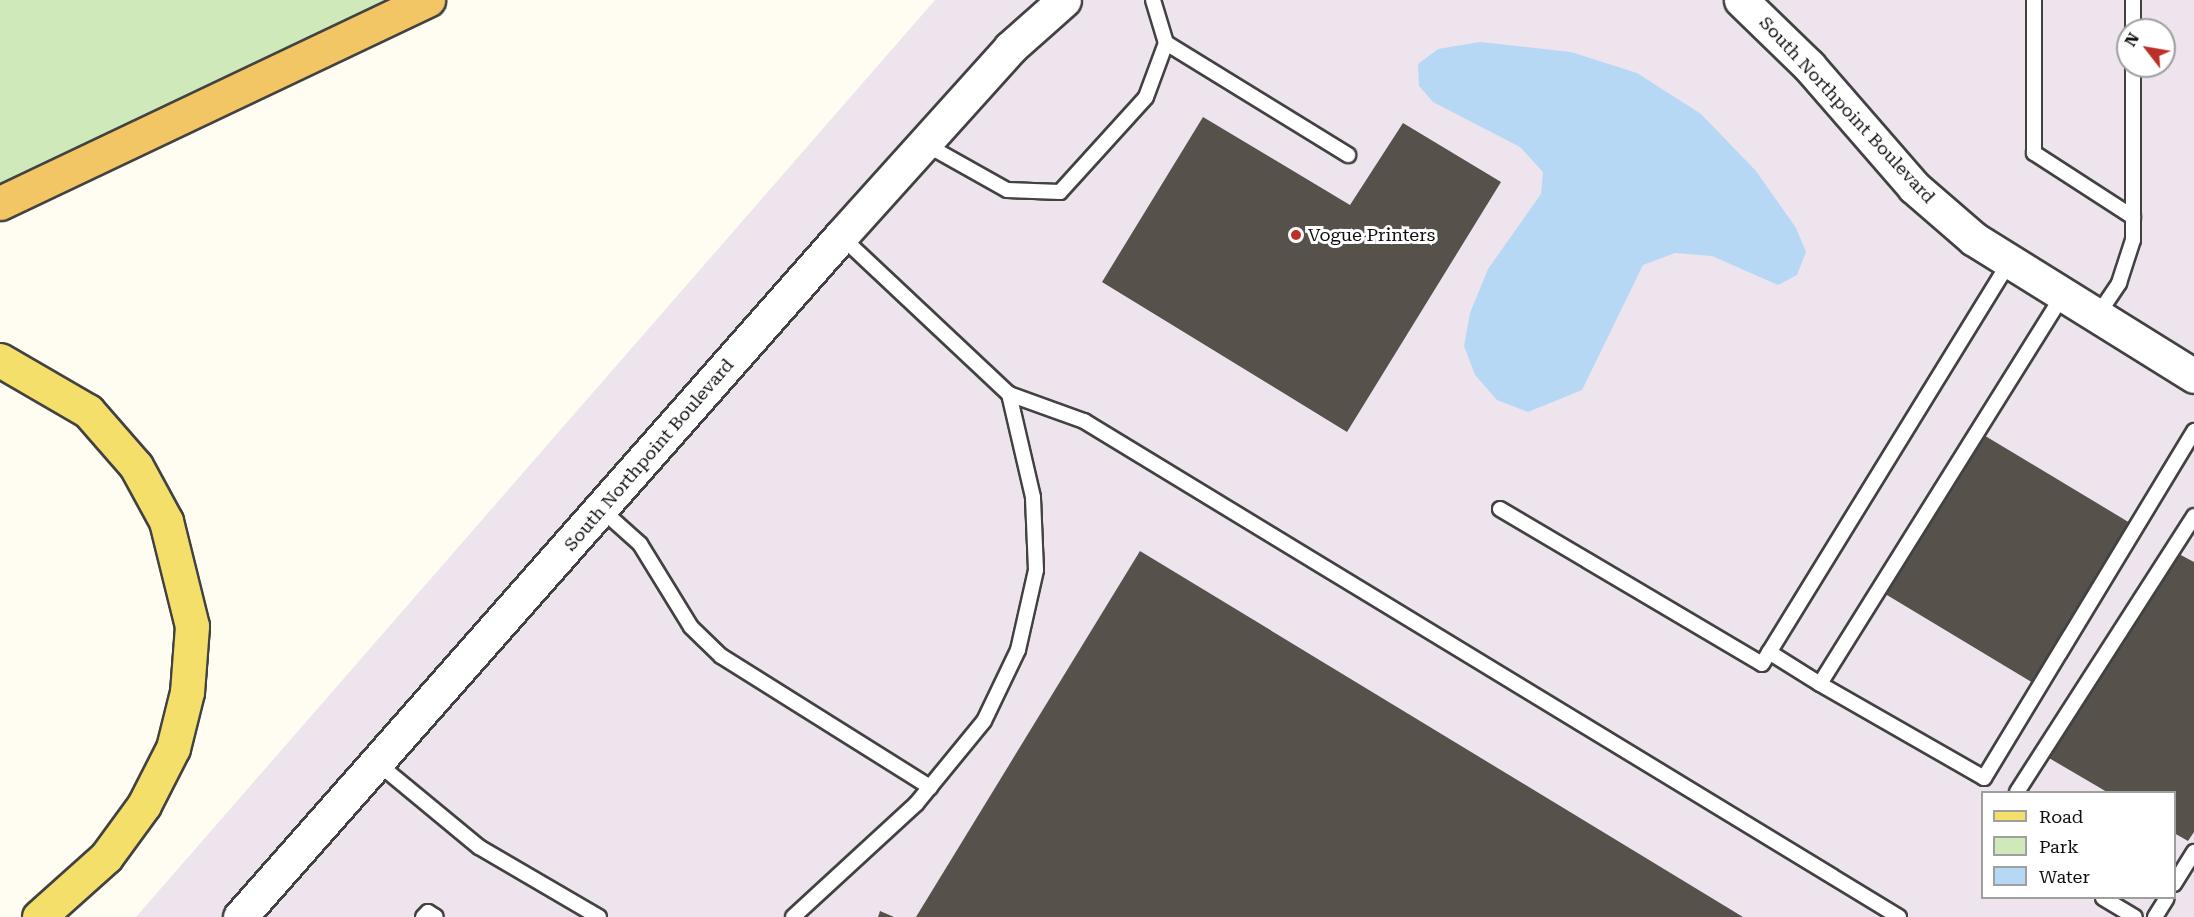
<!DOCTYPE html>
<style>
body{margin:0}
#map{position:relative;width:2194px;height:917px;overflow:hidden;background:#fffdf1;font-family:"Roboto Serif",serif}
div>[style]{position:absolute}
.industrial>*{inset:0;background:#ede4ed}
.green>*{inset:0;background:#cfe9bb}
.water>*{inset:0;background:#b7d8f5}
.building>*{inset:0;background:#57514c;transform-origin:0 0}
.roads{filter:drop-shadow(2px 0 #424242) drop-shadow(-2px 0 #424242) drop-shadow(0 2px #424242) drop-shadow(0 -2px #424242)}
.service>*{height:14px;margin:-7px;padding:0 7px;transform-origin:7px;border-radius:7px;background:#fff}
.tertiary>*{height:33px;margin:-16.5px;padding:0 16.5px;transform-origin:16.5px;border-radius:16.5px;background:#fff}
.primary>*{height:33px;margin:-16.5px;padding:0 16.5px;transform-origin:16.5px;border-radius:16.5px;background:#f5df6b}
.trunk>*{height:33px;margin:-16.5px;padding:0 16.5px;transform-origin:16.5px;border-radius:16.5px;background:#f2c664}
.dots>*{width:16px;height:16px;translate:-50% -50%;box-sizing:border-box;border:3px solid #fff;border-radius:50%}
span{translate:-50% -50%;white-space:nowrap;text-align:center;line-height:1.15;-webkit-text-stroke:6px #fff;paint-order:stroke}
.street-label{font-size:18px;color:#0f0f0f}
.poi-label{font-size:18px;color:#0f0f0f}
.left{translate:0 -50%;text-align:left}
.legend{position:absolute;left:1981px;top:791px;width:195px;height:108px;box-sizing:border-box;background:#fff;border:2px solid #9f9f9f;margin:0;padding:8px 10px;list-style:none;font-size:18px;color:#0f0f0f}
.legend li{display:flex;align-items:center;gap:12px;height:30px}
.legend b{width:30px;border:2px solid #9f9f9f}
.north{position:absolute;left:2116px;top:18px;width:60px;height:60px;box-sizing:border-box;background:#fff;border:2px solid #9f9f9f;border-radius:50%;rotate:301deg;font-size:16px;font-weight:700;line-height:24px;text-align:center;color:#0f0f0f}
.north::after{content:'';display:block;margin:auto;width:21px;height:27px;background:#bc302a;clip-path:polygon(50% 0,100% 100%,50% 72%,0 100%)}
</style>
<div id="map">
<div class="industrial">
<div style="clip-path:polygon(evenodd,935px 0,2194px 0,2194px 917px,136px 917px,935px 0,2128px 30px,2164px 30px,2164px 66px,2128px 66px,2128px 30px,935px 0,1982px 792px,2174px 792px,2174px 898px,1982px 898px,1982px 792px)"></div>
</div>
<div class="green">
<div style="clip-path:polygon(0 0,394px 0,0 184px)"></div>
</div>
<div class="water">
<div style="clip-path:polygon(1480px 42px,1571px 52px,1637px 73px,1701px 114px,1756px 171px,1796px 228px,1806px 252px,1797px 275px,1778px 285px,1712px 256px,1675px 253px,1643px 265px,1582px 390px,1528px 412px,1497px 400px,1475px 375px,1464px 346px,1470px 313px,1488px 269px,1541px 194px,1543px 172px,1520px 147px,1433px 102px,1419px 86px,1418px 64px,1438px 49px)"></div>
</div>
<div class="building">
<div style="clip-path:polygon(1203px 117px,1350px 205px,1403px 123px,1501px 182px,1347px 432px,1102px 282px)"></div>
<div style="left:1982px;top:434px;width:179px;height:187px;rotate:31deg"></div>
<div style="clip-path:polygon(1140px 551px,1743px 917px,916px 917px)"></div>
<div style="clip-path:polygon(2177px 553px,2194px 562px,2194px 832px,2188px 841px,2174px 833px,2174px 792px,2107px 792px,2049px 758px)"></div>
<div style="clip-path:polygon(880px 911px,894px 917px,878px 917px)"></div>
</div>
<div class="roads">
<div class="service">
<div style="left:2034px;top:0;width:153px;rotate:90deg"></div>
<div style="left:2034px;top:153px;width:118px;rotate:32.9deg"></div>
<div style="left:2133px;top:0;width:30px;rotate:90deg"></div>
<div style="left:1166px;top:43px;width:214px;rotate:31.6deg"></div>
<div style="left:925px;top:144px;width:94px;rotate:29.3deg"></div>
<div style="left:1007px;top:190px;width:53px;rotate:2.2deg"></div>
<div style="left:1060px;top:192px;width:128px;rotate:-47.8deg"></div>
<div style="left:1146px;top:97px;width:58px;rotate:-69.7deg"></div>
<div style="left:1166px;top:43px;width:45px;rotate:-106.8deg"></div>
<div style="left:2061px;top:298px;width:455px;rotate:122deg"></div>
<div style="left:1820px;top:684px;width:189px;rotate:29.8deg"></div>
<div style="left:1984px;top:778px;width:406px;rotate:-58.8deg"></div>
<div style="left:2097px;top:316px;width:40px;rotate:-56deg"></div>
<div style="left:2119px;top:283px;width:45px;rotate:-72deg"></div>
<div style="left:2133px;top:240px;width:174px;rotate:-90deg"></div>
<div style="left:1009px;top:394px;width:80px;rotate:19.8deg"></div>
<div style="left:1084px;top:421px;width:954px;rotate:31.32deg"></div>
<div style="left:1500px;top:509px;width:304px;rotate:30.6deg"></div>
<div style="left:1762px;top:664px;width:471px;rotate:-58.4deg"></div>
<div style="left:602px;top:510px;width:51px;rotate:41.8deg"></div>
<div style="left:640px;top:544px;width:97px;rotate:58.4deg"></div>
<div style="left:691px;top:627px;width:42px;rotate:44deg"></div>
<div style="left:721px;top:656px;width:247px;rotate:32.1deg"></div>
<div style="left:1769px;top:652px;width:60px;rotate:32.1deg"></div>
<div style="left:375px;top:761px;width:135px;rotate:39.6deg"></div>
<div style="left:479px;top:847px;width:139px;rotate:30.3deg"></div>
<div style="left:2017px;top:792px;width:328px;rotate:-57.3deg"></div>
<div style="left:2174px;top:884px;width:38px;rotate:-58deg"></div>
<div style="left:2103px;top:898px;width:37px;rotate:31deg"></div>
<div style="left:423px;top:917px;width:7px;rotate:-45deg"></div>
<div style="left:428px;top:912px;width:9px;rotate:32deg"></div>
<div style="left:793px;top:917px;width:167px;rotate:-42.6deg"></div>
<div style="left:916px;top:804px;width:107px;rotate:-50.7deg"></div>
<div style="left:984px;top:721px;width:79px;rotate:-64.4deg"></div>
<div style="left:1018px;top:650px;width:82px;rotate:-77.3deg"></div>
<div style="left:1036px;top:570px;width:73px;rotate:-92.4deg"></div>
<div style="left:1033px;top:497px;width:106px;rotate:-103.1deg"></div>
<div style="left:1009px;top:394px;width:231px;rotate:-136.8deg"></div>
<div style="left:2155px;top:917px;width:22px;rotate:-58deg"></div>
</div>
<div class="tertiary">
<div style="left:1741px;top:0;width:95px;rotate:44.1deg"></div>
<div style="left:1809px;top:66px;width:160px;rotate:49deg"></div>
<div style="left:1914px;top:187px;width:79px;rotate:40.9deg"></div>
<div style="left:1974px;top:239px;width:259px;rotate:31.9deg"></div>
<div style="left:240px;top:917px;width:908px;rotate:-48.57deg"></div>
<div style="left:841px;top:236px;width:253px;rotate:-48deg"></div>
<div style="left:1010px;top:48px;width:72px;rotate:-41.6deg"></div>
</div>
<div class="primary">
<div style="left:0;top:360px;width:102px;rotate:30.1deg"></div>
<div style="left:88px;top:411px;width:73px;rotate:48.9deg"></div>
<div style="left:136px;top:466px;width:63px;rotate:61.4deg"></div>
<div style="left:166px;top:521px;width:108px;rotate:76.1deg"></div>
<div style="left:192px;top:626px;width:66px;rotate:94.3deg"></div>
<div style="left:187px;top:692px;width:58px;rotate:104deg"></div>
<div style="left:173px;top:748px;width:64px;rotate:117deg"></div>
<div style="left:144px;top:805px;width:64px;rotate:126.2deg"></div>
<div style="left:106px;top:857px;width:90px;rotate:138.2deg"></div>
</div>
<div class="trunk">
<div style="left:0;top:203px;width:474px;rotate:-25.4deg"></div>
</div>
</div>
<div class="dots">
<div style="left:1296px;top:235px;background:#bc302a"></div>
</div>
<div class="street-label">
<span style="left:1847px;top:110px;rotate:47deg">South Northpoint Boulevard</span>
<span style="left:649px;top:455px;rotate:-49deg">South Northpoint Boulevard</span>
</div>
<div class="poi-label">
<span class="left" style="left:1308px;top:235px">Vogue Printers</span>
</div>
<ul class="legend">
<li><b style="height:8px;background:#f5df6b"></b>Road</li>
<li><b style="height:16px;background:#cfe9bb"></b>Park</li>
<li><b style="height:16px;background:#b7d8f5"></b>Water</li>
</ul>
<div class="north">N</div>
</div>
